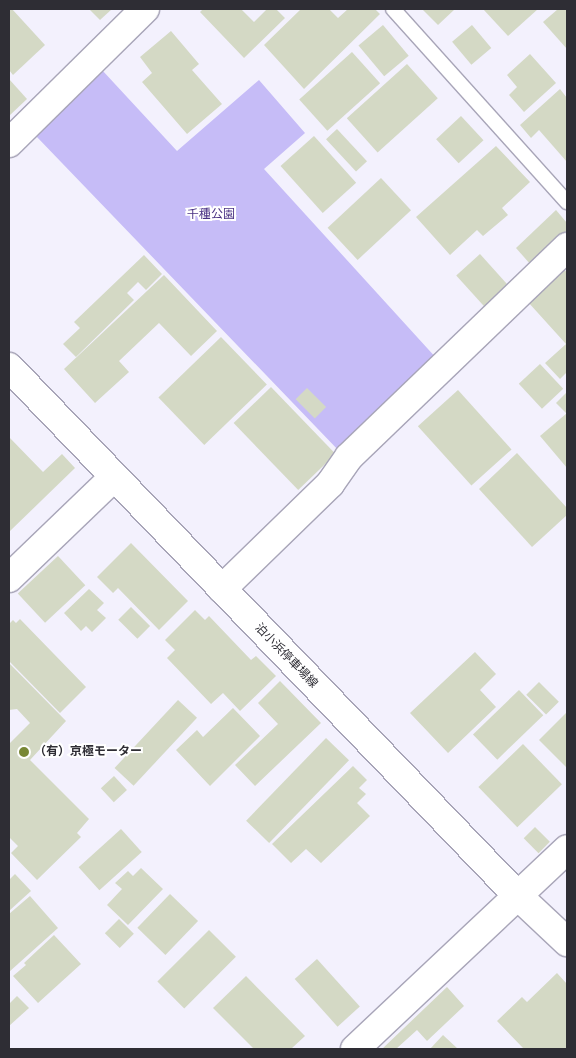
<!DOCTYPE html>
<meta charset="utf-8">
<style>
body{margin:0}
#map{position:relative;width:576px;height:1058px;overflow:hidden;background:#f3f1fd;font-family:"Roboto Condensed","Noto Sans JP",sans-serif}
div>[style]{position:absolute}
.green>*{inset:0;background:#c6bcf7}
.building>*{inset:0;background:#d4d9c5;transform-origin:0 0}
.roads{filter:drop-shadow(1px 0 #a8a5b8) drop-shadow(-1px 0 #a8a5b8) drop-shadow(0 1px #a8a5b8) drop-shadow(0 -1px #a8a5b8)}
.service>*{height:14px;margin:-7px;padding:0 7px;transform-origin:7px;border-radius:7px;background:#fff}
.minor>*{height:28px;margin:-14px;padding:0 14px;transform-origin:14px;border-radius:14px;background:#fff}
.secondary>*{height:28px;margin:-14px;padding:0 14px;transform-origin:14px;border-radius:14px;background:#fff}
.dots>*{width:14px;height:14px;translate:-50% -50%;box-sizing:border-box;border:2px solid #fff;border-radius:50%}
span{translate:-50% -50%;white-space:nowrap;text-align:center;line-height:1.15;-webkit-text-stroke:4px #fff;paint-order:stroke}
.park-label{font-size:12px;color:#493183}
.street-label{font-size:12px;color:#2e2d34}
.poi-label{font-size:12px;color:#2e2d34;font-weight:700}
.left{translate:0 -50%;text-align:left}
.frame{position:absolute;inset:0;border:10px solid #2e2d34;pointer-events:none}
</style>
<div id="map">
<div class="green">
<div style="clip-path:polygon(102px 70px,177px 151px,259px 80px,305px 133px,264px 169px,438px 360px,341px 453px,36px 136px)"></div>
</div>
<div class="building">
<div style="clip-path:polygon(9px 9px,12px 9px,45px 45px,13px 75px,9px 70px)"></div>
<div style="clip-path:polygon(89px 9px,112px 9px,100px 20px)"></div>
<div style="clip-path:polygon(203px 9px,241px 9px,254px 22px,267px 9px,276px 9px,285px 18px,244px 58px,200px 12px)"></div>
<div style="clip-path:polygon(301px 9px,329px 9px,338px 18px,348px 9px,375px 9px,380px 14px,304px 89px,264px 45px)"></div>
<div style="clip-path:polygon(422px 9px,455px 9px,438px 25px)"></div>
<div style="clip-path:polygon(483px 9px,538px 9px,508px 36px)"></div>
<div style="clip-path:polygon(558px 9px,567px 9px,567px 49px,543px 22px)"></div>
<div style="left:383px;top:25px;width:40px;height:32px;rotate:50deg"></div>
<div style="left:472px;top:25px;width:30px;height:26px;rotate:50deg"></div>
<div style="clip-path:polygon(171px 31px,199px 64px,192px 70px,222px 104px,187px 134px,142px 82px,152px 73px,140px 57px)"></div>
<div style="left:352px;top:52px;width:42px;height:71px;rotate:48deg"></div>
<div style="clip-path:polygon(530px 54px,556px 83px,524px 112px,509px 95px,517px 87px,507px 75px)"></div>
<div style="left:407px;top:64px;width:46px;height:81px;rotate:48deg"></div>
<div style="clip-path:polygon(9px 79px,27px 99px,9px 116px)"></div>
<div style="clip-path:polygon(560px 89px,567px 98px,567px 162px,539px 130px,531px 138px,520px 125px)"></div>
<div style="left:461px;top:116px;width:33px;height:34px;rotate:47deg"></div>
<div style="left:337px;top:129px;width:44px;height:15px;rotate:47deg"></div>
<div style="left:314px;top:136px;width:63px;height:45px;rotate:48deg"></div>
<div style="clip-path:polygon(496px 146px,530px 182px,502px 208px,508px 215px,483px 236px,477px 230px,450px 255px,416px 217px)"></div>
<div style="left:381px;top:178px;width:44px;height:73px;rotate:47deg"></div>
<div style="clip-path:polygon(556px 210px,567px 223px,567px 230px,531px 265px,516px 248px)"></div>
<div style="left:480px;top:254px;width:42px;height:32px;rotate:48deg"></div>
<div style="clip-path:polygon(144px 255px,162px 274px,146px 290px,138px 282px,127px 293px,134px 300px,76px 357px,63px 344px,80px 328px,74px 322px)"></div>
<div style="clip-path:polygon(564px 269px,567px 273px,567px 372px,560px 379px,545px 363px,566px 344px,528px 302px)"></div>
<div style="clip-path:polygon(164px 275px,217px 331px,191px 356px,159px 323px,119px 361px,129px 372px,95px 403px,64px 369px)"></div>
<div style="left:221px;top:337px;width:66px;height:87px;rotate:46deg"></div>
<div style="left:540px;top:364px;width:34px;height:29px;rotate:47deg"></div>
<div style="left:271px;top:387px;width:93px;height:52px;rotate:46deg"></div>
<div style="left:307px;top:388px;width:27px;height:16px;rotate:45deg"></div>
<div style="left:458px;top:390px;width:80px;height:54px;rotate:48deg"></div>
<div style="clip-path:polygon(567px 392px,567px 412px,566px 413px,556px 403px)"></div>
<div style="clip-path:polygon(567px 413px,567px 468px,540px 436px)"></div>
<div style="clip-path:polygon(9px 437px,43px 472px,62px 454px,75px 468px,9px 532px)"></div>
<div style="clip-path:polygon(517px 453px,567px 508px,567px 515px,532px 547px,479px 489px)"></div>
<div style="clip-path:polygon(131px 543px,188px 601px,159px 630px,118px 588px,113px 593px,97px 577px)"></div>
<div style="left:58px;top:556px;width:40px;height:55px;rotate:47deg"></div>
<div style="clip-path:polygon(89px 589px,104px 603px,97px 610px,106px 618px,92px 632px,86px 626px,81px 631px,64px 613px)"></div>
<div style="left:131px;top:607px;width:27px;height:18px;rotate:45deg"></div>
<div style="clip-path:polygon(195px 610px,205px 620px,209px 616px,251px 660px,256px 656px,276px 676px,240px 711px,223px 693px,211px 704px,167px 658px,175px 650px,165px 640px)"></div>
<div style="clip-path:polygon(20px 619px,86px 687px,60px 713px,9px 661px,9px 624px,13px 620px,16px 623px)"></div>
<div style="clip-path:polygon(475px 652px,496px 674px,480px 690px,496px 707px,448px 753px,410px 713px)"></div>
<div style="clip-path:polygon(9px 663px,66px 721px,30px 760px,89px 819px,77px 833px,81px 837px,37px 880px,11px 853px,18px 846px,9px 837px,9px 744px,30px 723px,17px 709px,9px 710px)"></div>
<div style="clip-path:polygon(280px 681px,321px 723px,255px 786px,235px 765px,278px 724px,258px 703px)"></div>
<div style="left:539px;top:682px;width:28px;height:18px;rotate:45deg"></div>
<div style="left:519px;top:690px;width:35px;height:64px;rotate:46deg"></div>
<div style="left:178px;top:700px;width:26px;height:93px;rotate:43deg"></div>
<div style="clip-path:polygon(233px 708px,260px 736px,210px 786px,176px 750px,197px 730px,203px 737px)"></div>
<div style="clip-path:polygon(567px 712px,567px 768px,539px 740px)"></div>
<div style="left:326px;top:738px;width:32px;height:115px;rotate:44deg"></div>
<div style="left:523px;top:744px;width:56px;height:62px;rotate:46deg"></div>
<div style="clip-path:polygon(353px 766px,367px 780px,359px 788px,366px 794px,357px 803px,370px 816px,321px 863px,306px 849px,291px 863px,272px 844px)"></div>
<div style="left:114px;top:776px;width:19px;height:18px;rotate:47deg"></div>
<div style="left:535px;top:827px;width:21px;height:16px;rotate:45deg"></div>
<div style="left:121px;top:829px;width:31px;height:57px;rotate:48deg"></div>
<div style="clip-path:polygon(141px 868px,163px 889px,128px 925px,107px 905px,122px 889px,115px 883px,128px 871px,133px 876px)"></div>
<div style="clip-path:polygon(15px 874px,31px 891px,9px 911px,9px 880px)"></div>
<div style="left:170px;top:894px;width:39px;height:47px;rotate:44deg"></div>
<div style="clip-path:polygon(30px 896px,58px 928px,9px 972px,9px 914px)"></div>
<div style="left:119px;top:919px;width:21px;height:20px;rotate:45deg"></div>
<div style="left:209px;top:930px;width:38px;height:73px;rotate:45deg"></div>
<div style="clip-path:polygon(54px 935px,81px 964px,38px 1003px,13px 976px,26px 965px,24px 963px)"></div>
<div style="left:317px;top:959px;width:64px;height:30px;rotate:48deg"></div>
<div style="clip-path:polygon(557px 973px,567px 984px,567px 1049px,524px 1049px,497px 1021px,522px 997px,527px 1002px)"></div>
<div style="clip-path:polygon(246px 976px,305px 1036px,291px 1049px,254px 1049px,213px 1008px)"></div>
<div style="clip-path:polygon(447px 987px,464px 1006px,427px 1041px,417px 1030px,396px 1049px,382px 1049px)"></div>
<div style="clip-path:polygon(17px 996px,29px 1008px,9px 1026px,9px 1004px)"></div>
<div style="clip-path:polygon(443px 1035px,458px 1049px,430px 1049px)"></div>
</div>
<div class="roads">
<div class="service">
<div style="left:393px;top:9px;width:260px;rotate:48deg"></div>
</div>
<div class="minor">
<div style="left:9px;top:143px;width:191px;rotate:-44.6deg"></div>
<div style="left:9px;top:578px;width:146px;rotate:-43.9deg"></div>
<div style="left:222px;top:589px;width:151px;rotate:-44.2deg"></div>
<div style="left:330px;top:484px;width:33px;rotate:-55deg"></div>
<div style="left:349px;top:457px;width:303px;rotate:-43.9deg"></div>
<div style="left:355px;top:1049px;width:291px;rotate:-43.3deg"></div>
</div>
<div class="secondary">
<div style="left:9px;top:367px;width:733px;rotate:46.11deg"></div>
<div style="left:517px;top:895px;width:69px;rotate:43.2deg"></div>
</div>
</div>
<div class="dots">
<div style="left:24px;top:752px;background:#788735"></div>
</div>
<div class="park-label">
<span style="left:211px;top:215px">千種公園</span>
</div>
<div class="street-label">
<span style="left:286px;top:656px;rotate:46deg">泊小浜停車場線</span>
</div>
<div class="poi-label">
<span class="left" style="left:34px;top:752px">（有）京極モーター</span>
</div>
<div class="frame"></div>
</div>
